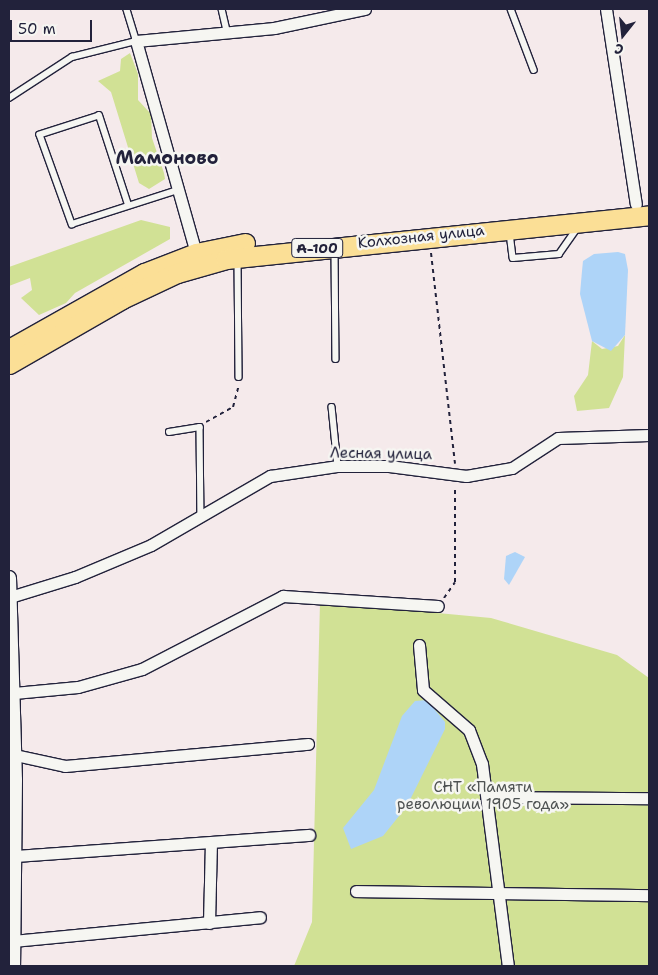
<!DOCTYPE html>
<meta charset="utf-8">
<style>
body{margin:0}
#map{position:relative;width:658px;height:975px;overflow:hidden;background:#f5eaeb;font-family:"Shantell Sans",sans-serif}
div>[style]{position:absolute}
.green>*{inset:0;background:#d1e195}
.water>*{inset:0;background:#aed4f8}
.path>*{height:2px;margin-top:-1px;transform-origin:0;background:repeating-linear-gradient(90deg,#22223b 0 4px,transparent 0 8px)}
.roads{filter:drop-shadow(1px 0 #22223b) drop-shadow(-1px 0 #22223b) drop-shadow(0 1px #22223b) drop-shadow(0 -1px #22223b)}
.service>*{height:5.5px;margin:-2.75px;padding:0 2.75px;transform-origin:2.75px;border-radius:2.75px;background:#f6f6f2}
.minor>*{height:11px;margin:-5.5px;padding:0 5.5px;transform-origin:5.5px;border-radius:5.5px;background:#f6f6f2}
.tertiary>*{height:14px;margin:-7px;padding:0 7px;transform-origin:7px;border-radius:7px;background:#f6f6f2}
.primary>*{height:19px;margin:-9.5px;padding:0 9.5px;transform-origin:9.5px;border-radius:9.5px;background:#fbdf96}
span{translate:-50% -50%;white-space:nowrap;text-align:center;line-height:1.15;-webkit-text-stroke:5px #f6f6f2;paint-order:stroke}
.shield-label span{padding:1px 4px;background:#f6f6f2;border:1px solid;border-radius:4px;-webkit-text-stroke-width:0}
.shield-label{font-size:14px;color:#22223b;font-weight:700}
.street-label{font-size:15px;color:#22223b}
.park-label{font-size:15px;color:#4e5252}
.quarter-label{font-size:18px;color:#22223b;font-weight:700}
.frame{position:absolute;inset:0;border:10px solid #22223b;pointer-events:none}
.north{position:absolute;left:598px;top:10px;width:50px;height:50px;-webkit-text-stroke:4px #f6f6f2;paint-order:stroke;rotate:196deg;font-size:14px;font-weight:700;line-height:20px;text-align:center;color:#22223b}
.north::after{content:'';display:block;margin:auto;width:18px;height:22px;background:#22223b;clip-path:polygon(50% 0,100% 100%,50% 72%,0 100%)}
.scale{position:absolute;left:10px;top:20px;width:82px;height:22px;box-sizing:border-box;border:2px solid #22223b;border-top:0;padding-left:6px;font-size:15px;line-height:18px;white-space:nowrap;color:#22223b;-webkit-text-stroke:4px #f6f6f2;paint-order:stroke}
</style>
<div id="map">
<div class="green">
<div style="clip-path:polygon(130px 53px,138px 74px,138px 100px,151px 114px,152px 138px,164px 173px,165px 179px,149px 189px,139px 183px,111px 92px,98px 81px,120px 71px,121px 59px)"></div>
<div style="clip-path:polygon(141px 220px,170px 227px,170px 239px,75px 293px,66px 303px,39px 315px,21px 298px,32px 290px,30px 278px,9px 286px,9px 267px)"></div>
<div style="clip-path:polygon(625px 335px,623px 377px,609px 408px,577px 411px,574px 396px,588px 375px,592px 341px,602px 349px,618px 346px)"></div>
<div style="clip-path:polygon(320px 602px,491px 618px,617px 655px,649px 678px,649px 966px,294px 966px,312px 922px)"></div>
</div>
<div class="water">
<div style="clip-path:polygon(618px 252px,625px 254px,628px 270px,625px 335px,611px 351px,592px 341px,580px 294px,582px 271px,583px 261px,594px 254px)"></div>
<div style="clip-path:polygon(515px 552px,525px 557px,509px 585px,504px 579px,506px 556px)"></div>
<div style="clip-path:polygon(427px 700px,445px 722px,445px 729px,407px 806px,383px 836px,351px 849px,343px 828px,374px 790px,402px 716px,415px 701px)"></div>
</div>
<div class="path">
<div style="left:431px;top:253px;width:212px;rotate:83.5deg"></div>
<div style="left:206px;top:422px;width:31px;rotate:-29deg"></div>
<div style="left:233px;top:407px;width:23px;rotate:-75deg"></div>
<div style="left:444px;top:598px;width:19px;rotate:-55deg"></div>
<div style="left:455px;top:582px;width:96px;rotate:-90deg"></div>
</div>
<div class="roads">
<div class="service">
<div style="left:222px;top:9px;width:22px;rotate:77deg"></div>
<div style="left:511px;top:9px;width:65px;rotate:69.3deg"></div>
<div style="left:9px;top:98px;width:75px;rotate:-33.1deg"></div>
<div style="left:72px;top:57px;width:66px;rotate:-14deg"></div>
<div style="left:136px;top:41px;width:34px;rotate:-107deg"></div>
<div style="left:128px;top:205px;width:94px;rotate:-108deg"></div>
<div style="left:99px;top:116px;width:62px;rotate:162.1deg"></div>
<div style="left:40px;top:135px;width:95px;rotate:70.2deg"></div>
<div style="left:72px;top:224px;width:111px;rotate:-17.8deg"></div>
<div style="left:510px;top:233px;width:25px;rotate:83deg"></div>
<div style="left:513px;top:258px;width:46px;rotate:-5deg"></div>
<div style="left:559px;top:254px;width:32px;rotate:-55deg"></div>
<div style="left:335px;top:250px;width:109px;rotate:89.5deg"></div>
<div style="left:238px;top:259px;width:118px;rotate:89.5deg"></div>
<div style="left:332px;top:407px;width:59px;rotate:84.2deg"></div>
<div style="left:169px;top:432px;width:31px;rotate:-9deg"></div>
<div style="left:200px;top:427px;width:89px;rotate:89.4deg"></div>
</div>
<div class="minor">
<div style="left:606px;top:9px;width:197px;rotate:81.3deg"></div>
<div style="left:196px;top:253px;width:220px;rotate:-105.8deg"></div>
<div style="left:136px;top:41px;width:139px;rotate:-5.4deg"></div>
<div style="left:274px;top:28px;width:93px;rotate:-11.8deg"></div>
<div style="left:10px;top:597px;width:68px;rotate:-17.1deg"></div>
<div style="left:75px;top:577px;width:82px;rotate:-22.8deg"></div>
<div style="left:151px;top:545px;width:138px;rotate:-30.1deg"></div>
<div style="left:270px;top:476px;width:69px;rotate:-8.4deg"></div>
<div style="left:338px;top:466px;width:51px"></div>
<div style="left:389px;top:466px;width:78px;rotate:7.4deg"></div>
<div style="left:466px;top:476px;width:47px;rotate:-9.9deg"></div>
<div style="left:512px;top:468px;width:55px;rotate:-33.1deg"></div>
<div style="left:558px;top:438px;width:91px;rotate:-1.9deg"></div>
<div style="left:419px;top:645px;width:45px;rotate:84.9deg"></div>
<div style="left:423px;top:690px;width:61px;rotate:41deg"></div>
<div style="left:469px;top:730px;width:36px;rotate:69deg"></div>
<div style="left:482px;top:764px;width:204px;rotate:82.7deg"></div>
<div style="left:14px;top:693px;width:64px;rotate:-5.4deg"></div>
<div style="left:78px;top:687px;width:66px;rotate:-15.7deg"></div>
<div style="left:142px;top:669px;width:159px;rotate:-27.4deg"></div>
<div style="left:283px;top:596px;width:155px;rotate:3.7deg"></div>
<div style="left:15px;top:755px;width:51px;rotate:12.4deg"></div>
<div style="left:65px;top:766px;width:244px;rotate:-5.2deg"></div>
<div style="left:488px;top:797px;width:161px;rotate:0.4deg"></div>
<div style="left:14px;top:856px;width:296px;rotate:-4.1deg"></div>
<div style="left:356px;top:891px;width:293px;rotate:0.8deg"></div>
<div style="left:209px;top:923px;width:80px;rotate:-88.6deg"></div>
<div style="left:13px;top:941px;width:248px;rotate:-5.5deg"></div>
</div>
<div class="tertiary">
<div style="left:9px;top:578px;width:202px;rotate:88.3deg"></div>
<div style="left:15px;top:780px;width:186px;rotate:90.6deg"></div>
</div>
<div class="primary">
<div style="left:9px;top:349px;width:155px;rotate:-29.4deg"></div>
<div style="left:144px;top:273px;width:56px;rotate:-21deg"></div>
<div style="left:196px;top:253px;width:50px;rotate:-11.5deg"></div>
<div style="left:9px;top:364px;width:130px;rotate:-29.9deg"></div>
<div style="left:122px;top:299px;width:61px;rotate:-25.3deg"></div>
<div style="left:177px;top:273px;width:51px;rotate:-15.9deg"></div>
<div style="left:226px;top:259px;width:425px;rotate:-5.9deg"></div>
</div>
</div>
<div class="shield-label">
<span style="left:317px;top:248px">А-100</span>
</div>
<div class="street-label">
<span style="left:421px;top:237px;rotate:-6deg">Колхозная улица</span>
<span style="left:381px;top:454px;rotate:1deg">Лесная улица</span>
</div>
<div class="park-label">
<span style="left:483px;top:796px">СНТ «Памяти<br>революции 1905 года»</span>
</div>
<div class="quarter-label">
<span style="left:167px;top:158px">Мамоново</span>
</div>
<div class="frame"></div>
<div class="north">С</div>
<div class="scale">50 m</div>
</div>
